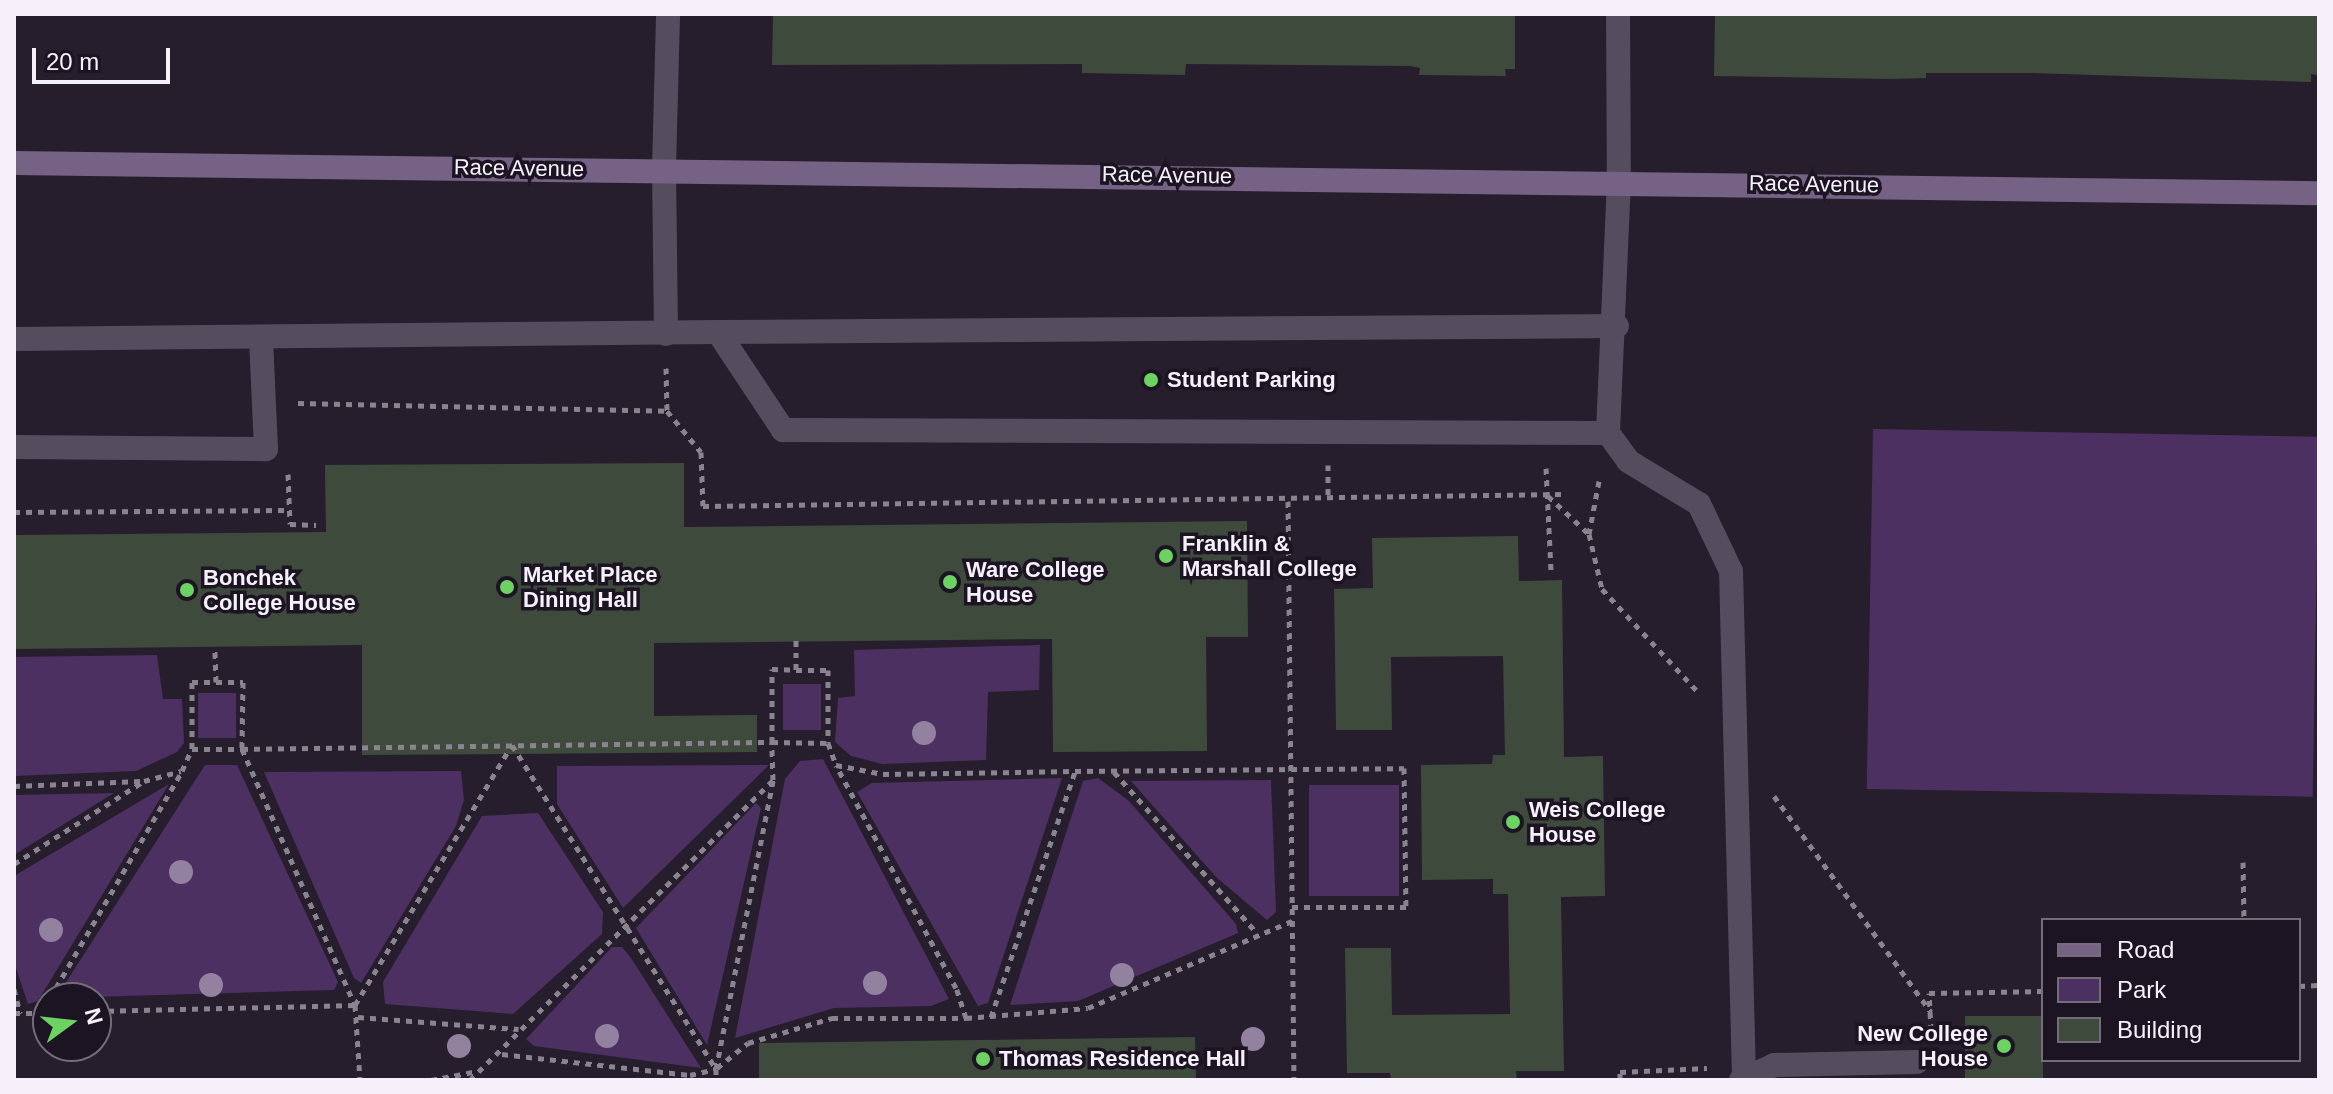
<!DOCTYPE html>
<style>
body{margin:0}
#map{position:relative;width:2333px;height:1094px;overflow:hidden;background:#261e2c;font-family:Arial,sans-serif}
div>[style]{position:absolute}
.green>*{inset:0;background:#4c3061;transform-origin:0 0}
.building>*{inset:0;background:#3e4b3c;transform-origin:0 0}
.path>*{height:5px;margin-top:-2.5px;transform-origin:0;background:repeating-linear-gradient(90deg,#8a8490 0 6px,transparent 0 12px)}
.service>*{height:24px;margin:-12px;padding:0 12px;transform-origin:12px;border-radius:12px;background:#554c5d}
.minor>*{height:24px;margin:-12px;padding:0 12px;transform-origin:12px;border-radius:12px;background:#554c5d}
.secondary>*{height:24px;margin:-12px;padding:0 12px;transform-origin:12px;border-radius:12px;background:#756285}
.trees>*{width:24px;height:24px;margin:-12px;border-radius:50%;background:#9282a0}
.dots>*{width:22px;height:22px;translate:-50% -50%;box-sizing:border-box;border:4px solid #1c1423;border-radius:50%}
span{translate:-50% -50%;white-space:nowrap;text-align:center;line-height:1.15;-webkit-text-stroke:7px #1c1423;paint-order:stroke}
.street-label{font-size:22px;color:#f5f0fa}
.poi-label{font-size:22px;color:#f5f0fa;font-weight:700}
.left{translate:0 -50%;text-align:left}
.right{translate:-100% -50%;text-align:right}
.frame{position:absolute;inset:0;border:16px solid #f5f0fa;pointer-events:none}
.legend{position:absolute;left:2041px;top:918px;width:260px;height:144px;box-sizing:border-box;background:#1c1423;border:2px solid #736c79;margin:0;padding:10px 14px;list-style:none;font-size:24px;color:#f5f0fa}
.legend li{display:flex;align-items:center;gap:16px;height:40px}
.legend b{width:40px;border:2px solid #736c79}
.north{position:absolute;left:32px;top:982px;width:80px;height:80px;box-sizing:border-box;background:#1c1423;border:2px solid #736c79;border-radius:50%;rotate:75deg;font-size:22px;font-weight:700;line-height:32px;text-align:center;color:#f5f0fa}
.north::after{content:'';display:block;margin:auto;width:28px;height:36px;background:#6cd362;clip-path:polygon(50% 0,100% 100%,50% 72%,0 100%)}
.scale{position:absolute;left:32px;top:48px;width:138px;height:36px;box-sizing:border-box;border:4px solid #f5f0fa;border-top:0;padding-left:10px;font-size:24px;line-height:28px;white-space:nowrap;color:#f5f0fa;-webkit-text-stroke:6px #1c1423;paint-order:stroke}
</style>
<div id="map">
<div class="green">
<div style="left:1873px;top:429px;width:446px;height:360px;rotate:1deg"></div>
<div style="clip-path:polygon(1040px 645px,1039px 690px,988px 692px,986px 760px,882px 764px,851px 756px,835px 742px,838px 698px,855px 696px,854px 650px)"></div>
<div style="clip-path:polygon(157px 655px,163px 699px,182px 699px,184px 743px,177px 752px,136px 771px,14px 776px,14px 657px)"></div>
<div style="left:821px;top:684px;width:46px;height:38px;rotate:90deg"></div>
<div style="left:198px;top:693px;width:38px;height:45px"></div>
<div style="clip-path:polygon(823px 759px,949px 999px,931px 1006px,834px 1008px,735px 1038px,785px 779px,800px 761px)"></div>
<div style="clip-path:polygon(205px 765px,237px 765px,338px 982px,334px 990px,56px 998px)"></div>
<div style="clip-path:polygon(769px 765px,623px 908px,557px 804px,557px 766px)"></div>
<div style="clip-path:polygon(461px 771px,464px 800px,456px 826px,361px 983px,354px 978px,264px 772px)"></div>
<div style="clip-path:polygon(1062px 778px,988px 1003px,978px 1006px,857px 792px,872px 783px)"></div>
<div style="clip-path:polygon(1098px 778px,1129px 801px,1236px 924px,1238px 933px,1078px 1001px,1010px 1005px,1083px 781px)"></div>
<div style="clip-path:polygon(1271px 780px,1276px 912px,1267px 920px,1216px 877px,1131px 781px)"></div>
<div style="clip-path:polygon(169px 784px,38px 1001px,28px 1004px,14px 962px,14px 876px)"></div>
<div style="left:1309px;top:785px;width:90px;height:111px"></div>
<div style="clip-path:polygon(114px 793px,43px 837px,14px 855px,14px 795px)"></div>
<div style="clip-path:polygon(756px 803px,761px 808px,707px 1045px,636px 928px)"></div>
<div style="clip-path:polygon(538px 813px,603px 912px,602px 934px,513px 1014px,385px 1004px,383px 982px,482px 816px)"></div>
<div style="clip-path:polygon(612px 947px,622px 947px,631px 958px,701px 1068px,534px 1046px,526px 1039px)"></div>
</div>
<div class="building">
<div style="clip-path:polygon(773px 14px,1515px 14px,1515px 69px,1505px 69px,1506px 76px,1419px 75px,1420px 68px,1410px 66px,1186px 64px,1185px 75px,1082px 73px,1082px 64px,772px 65px)"></div>
<div style="clip-path:polygon(1715px 14px,2319px 14px,2319px 75px,2311px 74px,2311px 82px,2031px 73px,1926px 73px,1926px 78px,1892px 79px,1714px 76px)"></div>
<div style="clip-path:polygon(684px 463px,684px 527px,1247px 521px,1248px 637px,1206px 637px,1207px 751px,1053px 752px,1052px 639px,654px 643px,654px 716px,757px 715px,757px 752px,362px 755px,362px 645px,14px 649px,14px 535px,326px 532px,325px 465px)"></div>
<div style="clip-path:polygon(1518px 536px,1519px 581px,1562px 580px,1564px 757px,1603px 756px,1605px 896px,1561px 897px,1564px 1071px,1516px 1071px,1517px 1080px,1391px 1080px,1390px 1073px,1347px 1073px,1345px 948px,1391px 948px,1392px 1015px,1510px 1014px,1508px 894px,1493px 894px,1493px 879px,1422px 880px,1421px 765px,1492px 764px,1493px 755px,1505px 755px,1503px 656px,1391px 657px,1392px 730px,1336px 730px,1334px 589px,1373px 588px,1372px 538px)"></div>
<div style="left:2043px;top:1016px;width:64px;height:78px;rotate:90deg"></div>
<div style="clip-path:polygon(1195px 1037px,1196px 1080px,759px 1080px,759px 1043px)"></div>
</div>
<div class="path">
<div style="left:666px;top:368px;width:43px;rotate:88.7deg"></div>
<div style="left:298px;top:403px;width:369px;rotate:1.2deg"></div>
<div style="left:667px;top:411px;width:53px;rotate:50.3deg"></div>
<div style="left:701px;top:452px;width:54px;rotate:87.9deg"></div>
<div style="left:703px;top:506px;width:863px;rotate:-0.8deg"></div>
<div style="left:1328px;top:465px;width:35px;rotate:90deg"></div>
<div style="left:1546px;top:468px;width:103px;rotate:87.2deg"></div>
<div style="left:288px;top:474px;width:50px;rotate:87.7deg"></div>
<div style="left:290px;top:524px;width:26px;rotate:2deg"></div>
<div style="left:1599px;top:481px;width:54px;rotate:100.7deg"></div>
<div style="left:1589px;top:534px;width:57px;rotate:76.7deg"></div>
<div style="left:1602px;top:589px;width:139px;rotate:47deg"></div>
<div style="left:1548px;top:496px;width:56px;rotate:42.8deg"></div>
<div style="left:1288px;top:501px;width:579px;rotate:89.41deg"></div>
<div style="left:14px;top:512px;width:275px;rotate:-0.4deg"></div>
<div style="left:796px;top:670px;width:32px"></div>
<div style="left:828px;top:670px;width:73px;rotate:90deg"></div>
<div style="left:828px;top:743px;width:23px;rotate:70deg"></div>
<div style="left:216px;top:682px;width:27px"></div>
<div style="left:243px;top:682px;width:67px;rotate:90.9deg"></div>
<div style="left:242px;top:749px;width:530px;rotate:-0.76deg"></div>
<div style="left:772px;top:742px;width:73px;rotate:-90deg"></div>
<div style="left:772px;top:669px;width:24px;rotate:2deg"></div>
<div style="left:796px;top:670px;width:31px;rotate:-90deg"></div>
<div style="left:192px;top:749px;width:50px"></div>
<div style="left:242px;top:749px;width:280px;rotate:66.2deg"></div>
<div style="left:355px;top:1005px;width:304px;rotate:-58.9deg"></div>
<div style="left:512px;top:745px;width:383px;rotate:57.8deg"></div>
<div style="left:716px;top:1069px;width:295px;rotate:-78.8deg"></div>
<div style="left:773px;top:780px;width:38px;rotate:-92deg"></div>
<div style="left:772px;top:742px;width:56px;rotate:1deg"></div>
<div style="left:1114px;top:772px;width:214px;rotate:48.4deg"></div>
<div style="left:14px;top:786px;width:127px;rotate:-2.3deg"></div>
<div style="left:1774px;top:796px;width:267px;rotate:54deg"></div>
<div style="left:2243px;top:862px;width:58px;rotate:89deg"></div>
<div style="left:14px;top:864px;width:154px;rotate:-32.6deg"></div>
<div style="left:144px;top:781px;width:38px;rotate:-15deg"></div>
<div style="left:2299px;top:986px;width:20px;rotate:-3deg"></div>
<div style="left:14px;top:989px;width:25px;rotate:76deg"></div>
<div style="left:50px;top:998px;width:263px;rotate:-59.8deg"></div>
<div style="left:182px;top:771px;width:24px;rotate:-66deg"></div>
<div style="left:192px;top:749px;width:67px;rotate:-90deg"></div>
<div style="left:192px;top:682px;width:24px"></div>
<div style="left:216px;top:682px;width:35px;rotate:-92deg"></div>
<div style="left:96px;top:1011px;width:259px;rotate:-1.3deg"></div>
<div style="left:355px;top:1005px;width:75px;rotate:86.2deg"></div>
<div style="left:14px;top:1013px;width:34px"></div>
<div style="left:42px;top:1013px;width:13px;rotate:-61deg"></div>
<div style="left:358px;top:1017px;width:161px;rotate:4.3deg"></div>
<div style="left:991px;top:1017px;width:260px;rotate:-71.1deg"></div>
<div style="left:1075px;top:771px;width:329px;rotate:-0.5deg"></div>
<div style="left:1404px;top:768px;width:139px;rotate:89.2deg"></div>
<div style="left:1406px;top:907px;width:114px;rotate:180deg"></div>
<div style="left:966px;top:1018px;width:32px;rotate:-108deg"></div>
<div style="left:956px;top:988px;width:253px;rotate:-118.3deg"></div>
<div style="left:836px;top:765px;width:48px;rotate:10.8deg"></div>
<div style="left:883px;top:774px;width:192px;rotate:-0.9deg"></div>
<div style="left:1931px;top:1030px;width:37px;rotate:-93deg"></div>
<div style="left:1929px;top:993px;width:114px;rotate:-1deg"></div>
<div style="left:502px;top:1054px;width:189px;rotate:6.4deg"></div>
<div style="left:690px;top:1075px;width:27px;rotate:-13deg"></div>
<div style="left:716px;top:1069px;width:11px;rotate:90deg"></div>
<div style="left:717px;top:1068px;width:40px;rotate:-39deg"></div>
<div style="left:748px;top:1043px;width:88px;rotate:-16.6deg"></div>
<div style="left:832px;top:1018px;width:134px"></div>
<div style="left:966px;top:1018px;width:122px;rotate:-4.7deg"></div>
<div style="left:1088px;top:1008px;width:222px;rotate:-23.1deg"></div>
<div style="left:431px;top:1080px;width:48px;rotate:-10.8deg"></div>
<div style="left:470px;top:1080px;width:426px;rotate:-44.7deg"></div>
<div style="left:1620px;top:1080px;width:8px;rotate:-90deg"></div>
<div style="left:1620px;top:1072px;width:87px;rotate:-2.6deg"></div>
</div>
<div class="service">
<div style="left:664px;top:169px;width:165px;rotate:89.3deg"></div>
<div style="left:1619px;top:180px;width:253px;rotate:92.5deg"></div>
<div style="left:1608px;top:433px;width:34px;rotate:54deg"></div>
<div style="left:1628px;top:461px;width:83px;rotate:31.2deg"></div>
<div style="left:1699px;top:504px;width:74px;rotate:64.5deg"></div>
<div style="left:1731px;top:571px;width:506px;rotate:88.53deg"></div>
<div style="left:718px;top:332px;width:899px;rotate:-0.38deg"></div>
<div style="left:14px;top:339px;width:704px;rotate:-0.57deg"></div>
<div style="left:718px;top:332px;width:118px;rotate:56.4deg"></div>
<div style="left:783px;top:430px;width:825px;rotate:0.21deg"></div>
<div style="left:14px;top:447px;width:252px;rotate:0.5deg"></div>
<div style="left:266px;top:449px;width:111px;rotate:-92.6deg"></div>
<div style="left:1741px;top:1080px;width:36px;rotate:-24deg"></div>
<div style="left:1774px;top:1065px;width:143px;rotate:-1.2deg"></div>
</div>
<div class="minor">
<div style="left:1618px;top:14px;width:166px;rotate:89.7deg"></div>
<div style="left:664px;top:169px;width:155px;rotate:-88.5deg"></div>
</div>
<div class="secondary">
<div style="left:14px;top:163px;width:2305px;rotate:0.75deg"></div>
</div>
<div class="trees">
<div style="left:924px;top:733px"></div>
<div style="left:181px;top:872px"></div>
<div style="left:51px;top:930px"></div>
<div style="left:1122px;top:975px"></div>
<div style="left:875px;top:983px"></div>
<div style="left:211px;top:985px"></div>
<div style="left:607px;top:1036px"></div>
<div style="left:1253px;top:1039px"></div>
<div style="left:459px;top:1046px"></div>
</div>
<div class="dots">
<div style="left:1151px;top:380px;background:#6cd362"></div>
<div style="left:1166px;top:556px;background:#6cd362"></div>
<div style="left:950px;top:582px;background:#6cd362"></div>
<div style="left:507px;top:587px;background:#6cd362"></div>
<div style="left:187px;top:590px;background:#6cd362"></div>
<div style="left:1513px;top:822px;background:#6cd362"></div>
<div style="left:2004px;top:1046px;background:#6cd362"></div>
<div style="left:983px;top:1059px;background:#6cd362"></div>
</div>
<div class="street-label">
<span style="left:519px;top:168px;rotate:1deg">Race Avenue</span>
<span style="left:1167px;top:175px;rotate:1deg">Race Avenue</span>
<span style="left:1814px;top:184px;rotate:1deg">Race Avenue</span>
</div>
<div class="poi-label">
<span class="left" style="left:1167px;top:380px">Student Parking</span>
<span class="left" style="left:1182px;top:556px">Franklin &amp;<br>Marshall College</span>
<span class="left" style="left:966px;top:582px">Ware College<br>House</span>
<span class="left" style="left:523px;top:587px">Market Place<br>Dining Hall</span>
<span class="left" style="left:203px;top:590px">Bonchek<br>College House</span>
<span class="left" style="left:1529px;top:822px">Weis College<br>House</span>
<span class="right" style="left:1988px;top:1046px">New College<br>House</span>
<span class="left" style="left:999px;top:1059px">Thomas Residence Hall</span>
</div>
<div class="frame"></div>
<ul class="legend">
<li><b style="height:10px;background:#756285"></b>Road</li>
<li><b style="height:22px;background:#4c3061"></b>Park</li>
<li><b style="height:22px;background:#3e4b3c"></b>Building</li>
</ul>
<div class="north">N</div>
<div class="scale">20 m</div>
</div>
